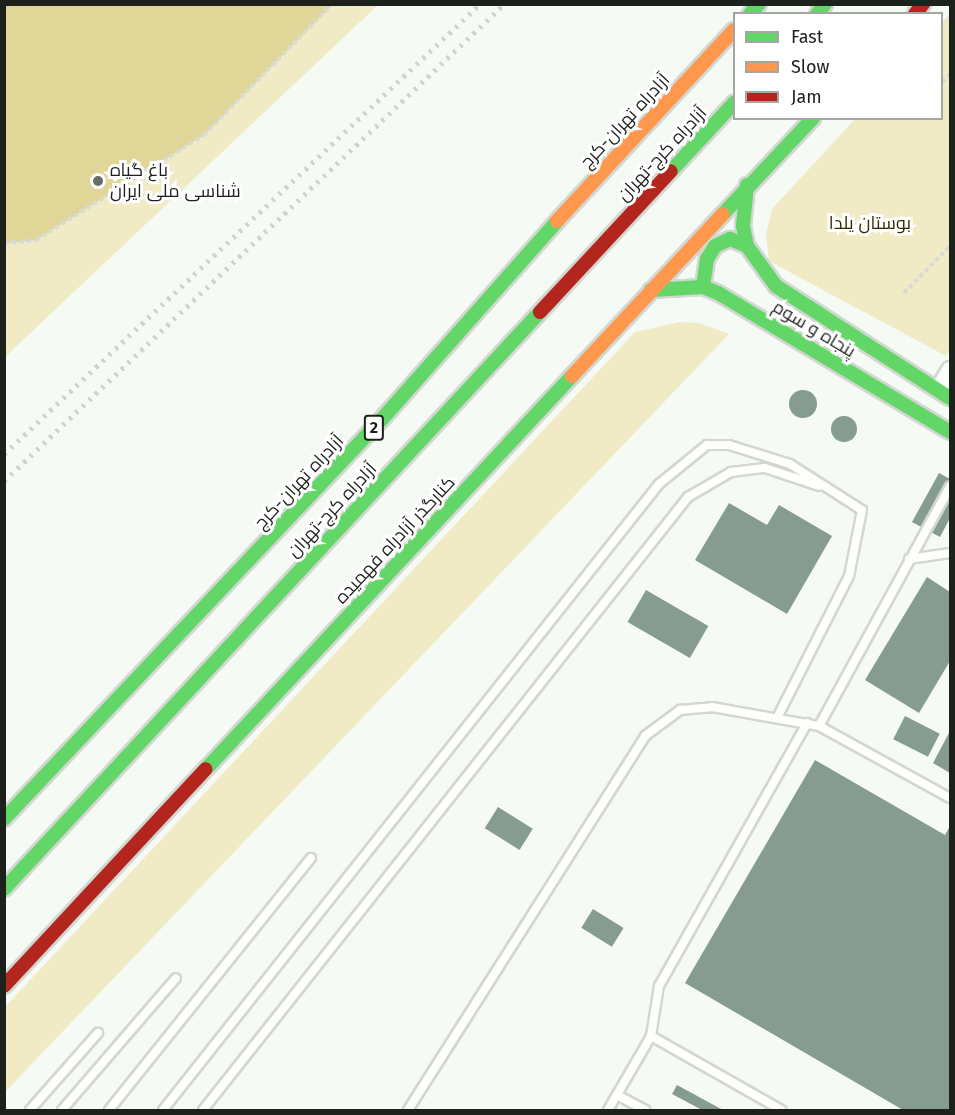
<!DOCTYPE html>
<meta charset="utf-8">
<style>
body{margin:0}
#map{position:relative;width:955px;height:1115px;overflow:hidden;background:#f5faf4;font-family:"Fira Sans",Cairo,sans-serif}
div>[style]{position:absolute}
.green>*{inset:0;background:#f0ebc5}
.forest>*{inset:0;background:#e0d698}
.building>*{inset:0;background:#869c92;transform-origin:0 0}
.round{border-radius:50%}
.path>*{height:4px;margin-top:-2px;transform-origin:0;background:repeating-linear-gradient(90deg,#d8dad7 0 4.5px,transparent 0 7.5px)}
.roads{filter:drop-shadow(2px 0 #d2d7d1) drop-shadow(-2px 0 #d2d7d1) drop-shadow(0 2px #d2d7d1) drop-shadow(0 -2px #d2d7d1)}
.lane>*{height:8px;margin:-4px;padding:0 4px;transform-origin:4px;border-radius:4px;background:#fefefd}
.street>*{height:16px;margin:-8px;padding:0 8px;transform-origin:8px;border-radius:8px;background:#fefefd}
.fast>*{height:14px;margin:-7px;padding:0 7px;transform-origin:7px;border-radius:7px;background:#63d668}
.slow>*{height:14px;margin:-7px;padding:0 7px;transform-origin:7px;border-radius:7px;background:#ff974d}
.jam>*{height:14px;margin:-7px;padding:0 7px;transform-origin:7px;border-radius:7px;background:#b3261e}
.rail>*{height:4.5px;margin-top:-2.25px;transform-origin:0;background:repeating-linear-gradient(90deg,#d1d3d0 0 3px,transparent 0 9px)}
.dots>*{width:16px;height:16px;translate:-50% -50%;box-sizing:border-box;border:3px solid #fff;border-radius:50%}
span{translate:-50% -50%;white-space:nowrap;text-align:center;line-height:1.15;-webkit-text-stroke:6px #fff;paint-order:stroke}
.shield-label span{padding:2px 4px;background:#fff;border:2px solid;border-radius:4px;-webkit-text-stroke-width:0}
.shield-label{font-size:16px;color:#1c211b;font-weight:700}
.street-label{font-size:18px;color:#1c211b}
.poi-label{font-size:18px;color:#1c211b}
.left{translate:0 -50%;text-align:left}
.park-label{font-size:18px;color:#342b00}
.frame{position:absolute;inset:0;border:6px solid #1c211b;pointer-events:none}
.legend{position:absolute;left:733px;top:12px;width:210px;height:108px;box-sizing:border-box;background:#fff;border:2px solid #a4a6a4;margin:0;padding:8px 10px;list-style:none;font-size:18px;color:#1c211b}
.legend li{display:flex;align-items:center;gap:12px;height:30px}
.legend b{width:30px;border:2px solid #a4a6a4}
</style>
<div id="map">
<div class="green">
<div style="clip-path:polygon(5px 5px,378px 5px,5px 357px)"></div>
<div style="clip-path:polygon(950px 13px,950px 350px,946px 356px,769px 261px,766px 234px,772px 209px,855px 119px,942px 118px,942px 23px)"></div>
<div style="clip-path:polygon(680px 322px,699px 323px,729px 334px,5px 1092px,5px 1007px,635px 332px)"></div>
</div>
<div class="forest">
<div style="clip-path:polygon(5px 4px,332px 4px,332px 5px,204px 135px,36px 240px,5px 243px)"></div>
</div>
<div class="building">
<div class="round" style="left:789px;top:390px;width:28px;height:28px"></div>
<div class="round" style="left:831px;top:416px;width:26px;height:26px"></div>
<div style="clip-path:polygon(939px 473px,950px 479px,950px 518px,940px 537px,912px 522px)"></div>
<div style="clip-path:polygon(729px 503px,767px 525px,779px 505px,832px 536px,787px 614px,695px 560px)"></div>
<div style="clip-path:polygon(927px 577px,950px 592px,950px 661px,919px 713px,865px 680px)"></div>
<div style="left:646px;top:590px;width:72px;height:37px;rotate:30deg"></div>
<div style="left:905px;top:716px;width:39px;height:26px;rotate:27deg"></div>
<div style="clip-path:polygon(950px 731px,950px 773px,933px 763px)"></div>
<div style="clip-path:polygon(815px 760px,945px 835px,950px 826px,950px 1110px,903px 1110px,685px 983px)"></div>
<div style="left:498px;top:807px;width:41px;height:25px;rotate:32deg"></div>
<div style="left:593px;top:909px;width:36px;height:22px;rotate:32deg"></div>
<div style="clip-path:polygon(677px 1085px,723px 1110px,702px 1110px,672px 1094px)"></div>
</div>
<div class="path">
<div style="left:942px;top:82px;width:11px;rotate:-45deg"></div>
<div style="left:4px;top:243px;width:32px;rotate:-5deg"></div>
<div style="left:36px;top:240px;width:198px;rotate:-32deg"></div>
<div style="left:204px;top:135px;width:183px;rotate:-45.7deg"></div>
<div style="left:904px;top:293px;width:66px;rotate:-45.6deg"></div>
</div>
<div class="roads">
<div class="lane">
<div style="left:909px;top:559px;width:41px;rotate:-8.3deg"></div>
<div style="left:819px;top:726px;width:149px;rotate:28.8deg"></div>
<div style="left:651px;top:1036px;width:51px;rotate:-80.9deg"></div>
<div style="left:659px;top:986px;width:302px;rotate:-60.6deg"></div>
<div style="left:617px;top:1095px;width:32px;rotate:28deg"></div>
<div style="left:30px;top:1110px;width:103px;rotate:-48.6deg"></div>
<div style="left:62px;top:1110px;width:174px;rotate:-49.2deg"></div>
<div style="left:109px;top:1110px;width:323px;rotate:-51.3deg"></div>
<div style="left:163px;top:1110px;width:799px;rotate:-51.61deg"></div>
<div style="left:659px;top:484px;width:62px;rotate:-39.1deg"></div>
<div style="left:707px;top:445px;width:22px"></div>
<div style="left:729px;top:445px;width:64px;rotate:17.3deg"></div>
<div style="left:790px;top:464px;width:85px;rotate:32.6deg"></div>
<div style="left:862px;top:510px;width:67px;rotate:101.1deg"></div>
<div style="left:849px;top:576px;width:157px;rotate:116.9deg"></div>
<div style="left:203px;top:1110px;width:782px;rotate:-51.65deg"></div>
<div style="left:688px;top:497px;width:50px;rotate:-30.2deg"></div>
<div style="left:731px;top:472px;width:34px;rotate:-7deg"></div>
<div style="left:765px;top:468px;width:57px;rotate:18.4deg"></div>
<div style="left:408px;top:1110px;width:443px;rotate:-57.6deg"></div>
<div style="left:645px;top:736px;width:44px;rotate:-36.6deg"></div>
<div style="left:680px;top:710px;width:32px;rotate:-5deg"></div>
<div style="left:712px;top:707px;width:109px;rotate:10.1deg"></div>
<div style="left:819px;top:726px;width:273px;rotate:-61.3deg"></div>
<div style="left:608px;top:1110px;width:86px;rotate:-59.8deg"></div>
<div style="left:651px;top:1036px;width:150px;rotate:29.6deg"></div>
</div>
<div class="street">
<div style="left:939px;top:389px;width:22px;rotate:-60deg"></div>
</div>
<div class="fast">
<div style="left:750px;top:14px;width:13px;rotate:-48deg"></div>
<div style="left:817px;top:14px;width:13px;rotate:-51deg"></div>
<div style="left:671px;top:171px;width:93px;rotate:-47.2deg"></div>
<div style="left:747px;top:185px;width:41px;rotate:95.6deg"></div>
<div style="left:743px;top:226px;width:20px;rotate:79deg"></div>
<div style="left:747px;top:246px;width:49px;rotate:54.1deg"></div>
<div style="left:776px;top:286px;width:207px;rotate:32.8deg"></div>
<div style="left:723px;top:214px;width:132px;rotate:-46.8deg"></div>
<div style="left:703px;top:287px;width:28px;rotate:-82deg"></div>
<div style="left:707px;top:259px;width:15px;rotate:-58deg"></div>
<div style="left:715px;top:246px;width:17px;rotate:-25deg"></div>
<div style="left:730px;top:239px;width:18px;rotate:22deg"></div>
<div style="left:651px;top:290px;width:52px;rotate:-3.3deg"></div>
<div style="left:703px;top:287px;width:16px;rotate:22deg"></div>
<div style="left:718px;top:293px;width:270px;rotate:30.9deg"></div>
<div style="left:206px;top:769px;width:537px;rotate:-47.04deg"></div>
<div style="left:4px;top:819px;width:550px;rotate:-46.62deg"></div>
<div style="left:382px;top:419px;width:264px;rotate:-48.5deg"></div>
<div style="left:4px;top:889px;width:788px;rotate:-47.11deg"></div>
</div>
<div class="slow">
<div style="left:557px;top:221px;width:260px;rotate:-47.2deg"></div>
<div style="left:572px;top:376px;width:221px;rotate:-47deg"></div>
</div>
<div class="jam">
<div style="left:915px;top:14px;width:13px;rotate:-51deg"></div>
<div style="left:540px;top:312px;width:192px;rotate:-47.1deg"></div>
<div style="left:4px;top:986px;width:296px;rotate:-47.1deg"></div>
</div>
</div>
<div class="rail">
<div style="left:4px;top:454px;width:655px;rotate:-43.39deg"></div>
<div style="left:4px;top:481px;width:691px;rotate:-43.65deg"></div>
</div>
<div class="dots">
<div style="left:98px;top:181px;background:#686d67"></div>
</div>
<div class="shield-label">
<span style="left:374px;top:428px">2</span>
</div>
<div class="street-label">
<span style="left:625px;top:121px;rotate:-47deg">آزادراه تهران-کرج</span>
<span style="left:662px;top:154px;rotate:-47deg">آزادراه کرج-تهران</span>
<span style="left:814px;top:329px;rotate:31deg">پنجاه و سوم</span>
<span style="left:299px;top:482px;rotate:-47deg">آزادراه تهران-کرج</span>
<span style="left:332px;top:510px;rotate:-47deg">آزادراه کرج-تهران</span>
<span style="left:395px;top:540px;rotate:-47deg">کنارگذر آزادراه فهمیده</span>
</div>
<div class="poi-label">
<span class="left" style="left:110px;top:181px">باغ گیاه‌<br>شناسی ملی ایران</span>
</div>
<div class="park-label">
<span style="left:870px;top:223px">بوستان یلدا</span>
</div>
<div class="frame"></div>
<ul class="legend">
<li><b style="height:8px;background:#63d668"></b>Fast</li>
<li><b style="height:8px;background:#ff974d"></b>Slow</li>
<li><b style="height:8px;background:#b3261e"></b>Jam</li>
</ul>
</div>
